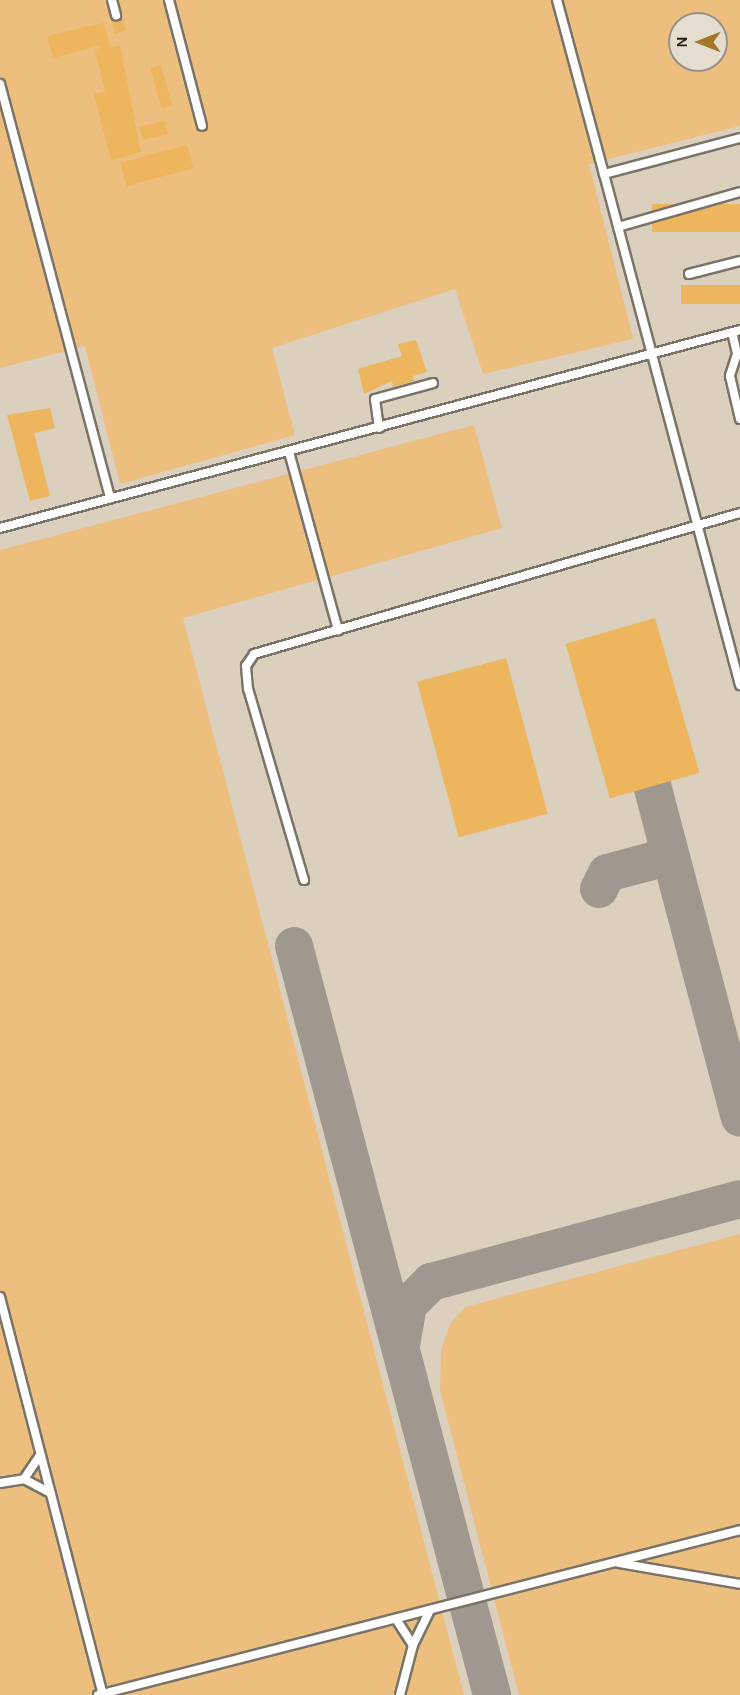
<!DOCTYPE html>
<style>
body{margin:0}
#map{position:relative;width:740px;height:1695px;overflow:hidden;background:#e6ddd1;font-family:Karla,sans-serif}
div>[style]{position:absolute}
.built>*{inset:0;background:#dbcfbd}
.green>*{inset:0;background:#ecbf7f}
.taxiway>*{height:38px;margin:-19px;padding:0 19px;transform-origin:19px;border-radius:19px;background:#9e988e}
.building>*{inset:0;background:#eeb55f;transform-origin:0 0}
.roads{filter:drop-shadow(2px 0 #7a7368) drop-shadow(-2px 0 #7a7368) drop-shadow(0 2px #7a7368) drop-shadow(0 -2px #7a7368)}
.service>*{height:8px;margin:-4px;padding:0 4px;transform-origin:4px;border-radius:4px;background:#fff}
span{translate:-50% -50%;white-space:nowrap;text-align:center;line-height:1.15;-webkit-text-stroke:5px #e6ddd1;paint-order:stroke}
.north{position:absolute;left:668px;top:12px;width:60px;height:60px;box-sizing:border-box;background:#e6ddd1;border:2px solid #989188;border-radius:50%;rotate:270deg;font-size:16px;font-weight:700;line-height:24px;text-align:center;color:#221f1b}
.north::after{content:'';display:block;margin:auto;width:21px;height:27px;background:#a57529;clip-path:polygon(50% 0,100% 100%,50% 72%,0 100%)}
</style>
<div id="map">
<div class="built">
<div style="clip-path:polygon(evenodd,0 0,740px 0,740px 1695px,0 1695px,0 0,680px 24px,716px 24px,716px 60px,680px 60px,680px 24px)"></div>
</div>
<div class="green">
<div style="clip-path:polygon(evenodd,0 0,740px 0,740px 126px,589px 164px,633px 339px,483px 374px,455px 289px,272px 348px,295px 435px,120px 484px,85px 346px,0 368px,0 0,680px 24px,716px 24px,716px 60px,680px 60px,680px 24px)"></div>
<div style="clip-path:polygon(474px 425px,502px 528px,183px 618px,464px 1695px,0 1695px,0 550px)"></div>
<div style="clip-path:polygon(740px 1234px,740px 1695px,519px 1695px,440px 1390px,441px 1350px,450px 1324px,465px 1307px)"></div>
</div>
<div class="taxiway">
<div style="left:652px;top:785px;width:344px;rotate:75.2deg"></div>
<div style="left:599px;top:889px;width:18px;rotate:-63deg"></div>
<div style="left:607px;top:873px;width:55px;rotate:-14.8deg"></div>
<div style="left:660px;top:859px;width:17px;rotate:-66deg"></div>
<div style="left:294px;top:946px;width:775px;rotate:75.19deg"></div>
<div style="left:401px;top:1345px;width:41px;rotate:-80.1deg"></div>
<div style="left:408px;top:1305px;width:33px;rotate:-45deg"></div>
<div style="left:431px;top:1282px;width:320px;rotate:-15deg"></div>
</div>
<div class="building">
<div style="left:122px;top:17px;width:14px;height:11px;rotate:73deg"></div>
<div style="clip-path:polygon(104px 23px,110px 47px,120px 45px,141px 152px,111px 160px,94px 94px,105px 91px,95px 51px,101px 45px,53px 58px,47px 36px)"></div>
<div style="left:161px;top:65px;width:42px;height:11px;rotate:75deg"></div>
<div style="left:165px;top:121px;width:13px;height:26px;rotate:77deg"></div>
<div style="left:187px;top:145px;width:24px;height:69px;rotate:75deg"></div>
<div style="left:740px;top:204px;width:28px;height:88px;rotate:90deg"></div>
<div style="left:740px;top:285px;width:19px;height:59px;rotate:90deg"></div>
<div style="clip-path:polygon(416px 340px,427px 372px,413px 376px,414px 381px,393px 387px,392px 381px,364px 394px,358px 369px,402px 356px,398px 344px)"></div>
<div style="clip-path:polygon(50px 408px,55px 428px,34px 433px,50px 496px,30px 501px,7px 415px)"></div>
<div style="left:655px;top:618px;width:161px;height:93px;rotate:74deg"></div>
<div style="left:506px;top:658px;width:161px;height:92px;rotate:75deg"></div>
</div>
<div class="roads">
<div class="service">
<div style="left:112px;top:0;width:16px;rotate:75deg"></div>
<div style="left:169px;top:0;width:130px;rotate:75.3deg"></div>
<div style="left:557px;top:0;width:180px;rotate:74.9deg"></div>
<div style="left:0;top:84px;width:428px;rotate:75.1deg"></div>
<div style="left:740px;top:138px;width:141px;rotate:165.2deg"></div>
<div style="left:604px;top:174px;width:529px;rotate:75.1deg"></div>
<div style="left:618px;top:227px;width:127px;rotate:-16deg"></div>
<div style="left:689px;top:274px;width:53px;rotate:-14.3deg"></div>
<div style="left:732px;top:332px;width:23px;rotate:77deg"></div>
<div style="left:737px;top:354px;width:23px;rotate:108deg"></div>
<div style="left:730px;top:376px;width:44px;rotate:76.9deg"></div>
<div style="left:379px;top:428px;width:29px;rotate:-98deg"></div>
<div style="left:375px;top:399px;width:60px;rotate:-15.4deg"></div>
<div style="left:289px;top:452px;width:185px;rotate:74.6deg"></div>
<div style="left:0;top:528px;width:766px;rotate:-14.98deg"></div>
<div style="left:304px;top:880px;width:199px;rotate:-106.3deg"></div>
<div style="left:248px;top:689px;width:23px;rotate:-95deg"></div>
<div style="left:246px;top:666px;width:14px;rotate:-56deg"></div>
<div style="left:254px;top:654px;width:506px;rotate:-16.18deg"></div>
<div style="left:0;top:1297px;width:410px;rotate:75.5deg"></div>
<div style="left:24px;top:1479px;width:29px;rotate:-56deg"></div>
<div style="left:0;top:1483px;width:24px;rotate:-9deg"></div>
<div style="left:24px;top:1479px;width:30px;rotate:28deg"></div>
<div style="left:619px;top:1563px;width:123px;rotate:9.8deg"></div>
<div style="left:396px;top:1619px;width:31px;rotate:57deg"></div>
<div style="left:98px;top:1695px;width:663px;rotate:-14.41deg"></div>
<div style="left:400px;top:1695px;width:52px;rotate:-75.4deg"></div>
<div style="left:413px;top:1645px;width:39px;rotate:-64deg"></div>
</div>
</div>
<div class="north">N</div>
</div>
